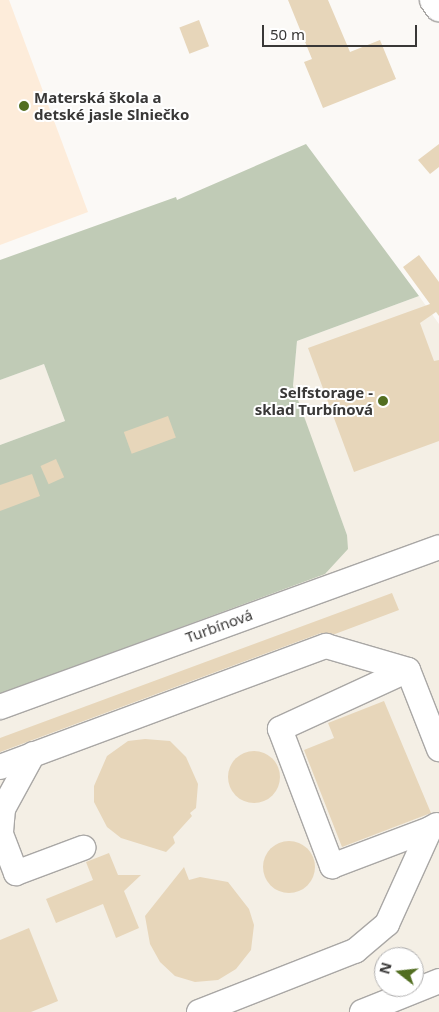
<!DOCTYPE html>
<meta charset="utf-8">
<style>
body{margin:0}
#map{position:relative;width:439px;height:1012px;overflow:hidden;background:#fbf9f6;font-family:"Noto Sans",sans-serif}
div>[style]{position:absolute}
.built>*{inset:0;background:#f4efe5}
.education>*{inset:0;background:#fdecda}
.green>*{inset:0;background:#c0cbb6}
.building>*{inset:0;background:#e7d6ba;transform-origin:0 0}
.round{border-radius:50%}
.roads{filter:drop-shadow(1px 0 #a9a7a5) drop-shadow(-1px 0 #a9a7a5) drop-shadow(0 1px #a9a7a5) drop-shadow(0 -1px #a9a7a5)}
.minor>*{height:24px;margin:-12px;padding:0 12px;transform-origin:12px;border-radius:12px;background:#fff}
.major>*{height:28px;margin:-14px;padding:0 14px;transform-origin:14px;border-radius:14px;background:#fff}
.dots>*{width:14px;height:14px;translate:-50% -50%;box-sizing:border-box;border:2px solid #fff;border-radius:50%}
span{translate:-50% -50%;white-space:nowrap;text-align:center;line-height:1.15;-webkit-text-stroke:4px #fff;paint-order:stroke}
.poi-label{font-size:15px;color:#393837;font-weight:700}
.left{translate:0 -50%;text-align:left}
.right{translate:-100% -50%;text-align:right}
.street-label{font-size:15px;color:#393837}
.north{position:absolute;left:374px;top:947px;width:50px;height:50px;box-sizing:border-box;background:#fff;border:1px solid #b0afaf;border-radius:50%;rotate:286deg;font-size:14px;font-weight:700;line-height:20px;text-align:center;color:#393837}
.north::after{content:'';display:block;margin:auto;width:18px;height:22px;background:#526e21;clip-path:polygon(50% 0,100% 100%,50% 72%,0 100%)}
.scale{position:absolute;left:262px;top:25px;width:155px;height:22px;box-sizing:border-box;border:2px solid #393837;border-top:0;padding-left:6px;font-size:15px;line-height:18px;white-space:nowrap;color:#393837;-webkit-text-stroke:4px #fff;paint-order:stroke}
</style>
<div id="map">
<div class="built">
<div style="clip-path:polygon(evenodd,419px 296px,439px 324px,439px 1012px,0 1012px,0 694px,326px 573px,347px 535px,298px 404px,293px 386px,297px 341px,419px 296px,384px 957px,414px 957px,414px 987px,384px 987px,384px 957px)"></div>
<div style="clip-path:polygon(44px 364px,65px 421px,0 445px,0 380px)"></div>
</div>
<div class="education">
<div style="clip-path:polygon(0 0,9px 0,88px 212px,0 245px)"></div>
</div>
<div class="green">
<div style="clip-path:polygon(306px 144px,419px 296px,297px 341px,293px 386px,347px 535px,348px 549px,325px 574px,0 694px,0 445px,65px 421px,44px 364px,0 380px,0 260px,176px 197px,177px 200px)"></div>
</div>
<div class="building">
<div style="clip-path:polygon(288px 0,328px 0,350px 52px,380px 40px,396px 79px,323px 108px,304px 62px,312px 59px)"></div>
<div style="left:199px;top:20px;width:28px;height:21px;rotate:69deg"></div>
<div style="clip-path:polygon(439px 144px,439px 167px,430px 174px,418px 160px)"></div>
<div style="clip-path:polygon(419px 255px,439px 282px,439px 316px,436px 312px,420px 323px,434px 361px,439px 360px,439px 441px,354px 472px,308px 348px,430px 304px,403px 267px)"></div>
<div style="left:168px;top:416px;width:23px;height:47px;rotate:70deg"></div>
<div style="left:56px;top:459px;width:20px;height:17px;rotate:66deg"></div>
<div style="clip-path:polygon(32px 474px,40px 496px,0 511px,0 485px)"></div>
<div style="clip-path:polygon(392px 593px,399px 610px,335px 634px,321px 633px,0 752px,0 738px)"></div>
<div style="clip-path:polygon(384px 701px,431px 813px,342px 847px,304px 750px,334px 738px,328px 723px)"></div>
<div style="clip-path:polygon(145px 739px,170px 741px,186px 757px,198px 784px,196px 808px,190px 813px,192px 816px,173px 837px,175px 843px,166px 852px,121px 838px,107px 827px,94px 802px,94px 786px,107px 756px,128px 741px)"></div>
<div class="round" style="left:228px;top:751px;width:52px;height:52px"></div>
<div class="round" style="left:263px;top:841px;width:52px;height:52px"></div>
<div style="clip-path:polygon(109px 853px,118px 875px,141px 875px,124px 891px,139px 928px,116px 938px,103px 904px,56px 923px,46px 899px,93px 880px,86px 862px)"></div>
<div style="clip-path:polygon(184px 867px,189px 880px,200px 877px,228px 882px,249px 909px,254px 925px,251px 950px,236px 969px,218px 980px,195px 982px,175px 976px,160px 962px,150px 944px,145px 916px)"></div>
<div style="clip-path:polygon(29px 928px,58px 1001px,31px 1012px,0 1012px,0 940px)"></div>
</div>
<div class="roads">
<div class="minor">
<div style="left:408px;top:670px;width:141px;rotate:155.3deg"></div>
<div style="left:280px;top:729px;width:147px;rotate:69.2deg"></div>
<div style="left:332px;top:866px;width:105px;rotate:-20.7deg"></div>
<div style="left:0;top:707px;width:467px;rotate:-20deg"></div>
<div style="left:33px;top:754px;width:63px;rotate:118.6deg"></div>
<div style="left:3px;top:809px;width:25px;rotate:95deg"></div>
<div style="left:1px;top:834px;width:42px;rotate:69deg"></div>
<div style="left:16px;top:873px;width:72px;rotate:-20.5deg"></div>
<div style="left:0;top:767px;width:348px;rotate:-20.4deg"></div>
<div style="left:326px;top:646px;width:85px;rotate:16.3deg"></div>
<div style="left:408px;top:670px;width:85px;rotate:68.6deg"></div>
<div style="left:199px;top:1012px;width:168px;rotate:-21.4deg"></div>
<div style="left:355px;top:951px;width:42px;rotate:-40.2deg"></div>
<div style="left:387px;top:924px;width:104px;rotate:-65.6deg"></div>
<div style="left:430px;top:829px;width:8px;rotate:-30deg"></div>
<div style="left:362px;top:1012px;width:83px;rotate:-21.9deg"></div>
</div>
<div class="major">
<div style="left:434px;top:0;width:9px;rotate:54deg"></div>
</div>
</div>
<div class="dots">
<div style="left:24px;top:106px;background:#526e21"></div>
<div style="left:383px;top:401px;background:#526e21"></div>
</div>
<div class="poi-label">
<span class="left" style="left:34px;top:106px">Materská škola a<br>detské jasle Slniečko</span>
<span class="right" style="left:373px;top:401px">Selfstorage -<br>sklad Turbínová</span>
</div>
<div class="street-label">
<span style="left:219px;top:626px;rotate:-20deg">Turbínová</span>
</div>
<div class="north">N</div>
<div class="scale">50 m</div>
</div>
